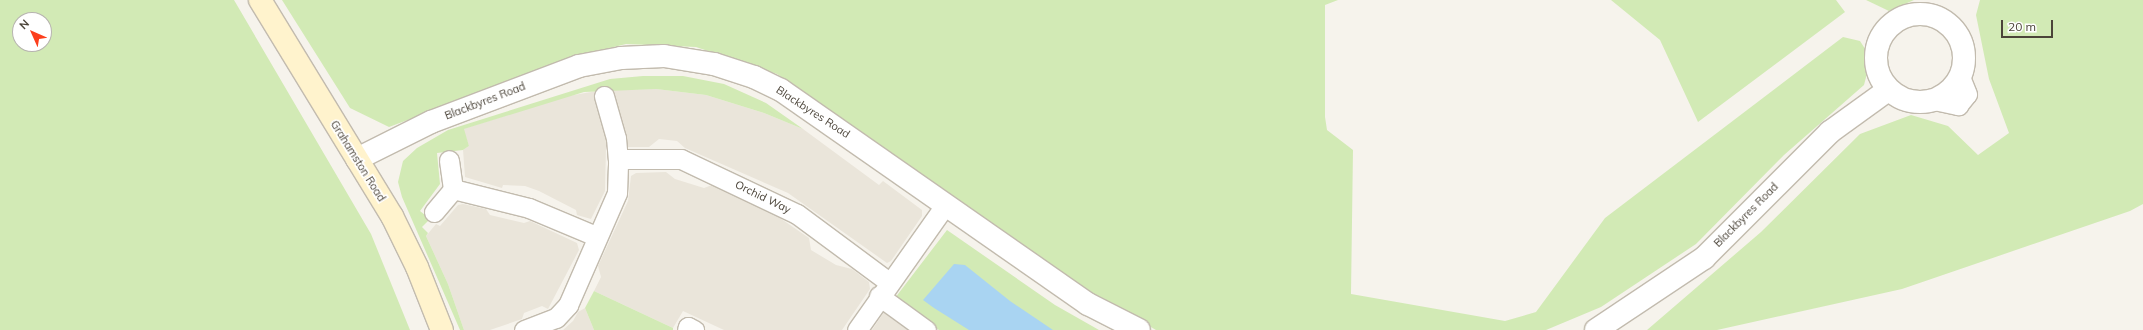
<!DOCTYPE html>
<html>
<head>
<meta charset="utf-8">
<style>
	body { margin:0 }
	#map { position:relative; width:2143px; height:330px; overflow:hidden; background:#f6f3ec; font-family:Mulish,sans-serif }
	div>[style] { position:absolute }
	[style*='--x'] { left:calc(var(--x)*1px); top:calc(var(--y)*1px); width:calc(var(--w)*1px); rotate:calc(var(--a)*1deg) }
	.residential>* { inset:0; background:#eae5da }
	.green>* { inset:0; background:#d2eab5 }
	.water>* { inset:0; background:#a9d4f2 }
	.roads { filter:drop-shadow(1px 0 #c2bbae) drop-shadow(-1px 0 #c2bbae) drop-shadow(0 1px #c2bbae) drop-shadow(0 -1px #c2bbae) }
	.minor>* { height:19px; margin:-9.5px; padding:0 9.5px; transform-origin:9.5px; border-radius:9.5px; background:#fff }
	.tertiary>* { height:22px; margin:-11px; padding:0 11px; transform-origin:11px; border-radius:11px; background:#fff }
	.tertiary>.ring { margin:-11px; padding:0; box-sizing:content-box; background:none; border:22px solid #fff; border-radius:50% }
	.secondary>* { height:22px; margin:-11px; padding:0 11px; transform-origin:11px; border-radius:11px; background:#fff3cd }
	span { translate:-50% -50%; white-space:nowrap; text-align:center; line-height:1.15; -webkit-text-stroke:3.5px #fff; paint-order:stroke }
	.street-label { font-size:11px; color:#4b4439 }
	.north { position:absolute; left:12px; top:12px; width:40px; height:40px; box-sizing:border-box; background:#fff; border:1px solid #b7b4b0; border-radius:50%; rotate:315deg; font-size:11px; font-weight:700; line-height:16px; text-align:center; color:#4b4439 }
	.north::after { content:''; display:block; margin:auto; width:14px; height:18px; background:#fc3f1d; clip-path:polygon(50% 0,100% 100%,50% 72%,0 100%) }
	.scale { position:absolute; left:2001px; top:20px; width:52px; height:18px; box-sizing:border-box; border:2px solid #4b4439; border-top:0; padding-left:5px; font-size:12px; line-height:14px; white-space:nowrap; color:#4b4439; -webkit-text-stroke:3px #fff; paint-order:stroke }
</style>
</head>
<body>
<div id="map">
	<div class="residential">
		<i style="clip-path:polygon(656px 89px,706px 95px,764px 113px,803px 129px,879px 185px,883px 181px,922px 210px,922px 216px,891px 261px,887px 263px,788px 193px,685px 148px,677px 141px,659px 139px,649px 147px,625px 147px,610px 90px)"></i>
		<i style="clip-path:polygon(597px 91px,610px 147px,606px 147px,605px 191px,591px 219px,577px 215px,576px 210px,539px 191px,525px 186px,503px 185px,502px 188px,465px 177px,463px 150px,469px 146px,463px 129px,568px 96px)"></i>
		<i style="clip-path:polygon(666px 172px,675px 179px,704px 188px,712px 185px,774px 214px,809px 238px,811px 250px,836px 265px,852px 269px,869px 282px,870px 289px,842px 330px,724px 330px,683px 311px,673px 328px,594px 291px,601px 277px,598px 266px,628px 201px,631px 176px,636px 173px)"></i>
		<i style="clip-path:polygon(463px 204px,486px 209px,490px 215px,524px 223px,530px 221px,577px 243px,579px 250px,548px 309px,542px 306px,524px 313px,522px 319px,490px 330px,464px 330px,448px 284px,426px 236px,436px 224px,440px 226px,458px 205px)"></i>
		<i style="clip-path:polygon(585px 308px,594px 330px,563px 330px,573px 321px,578px 312px)"></i>
		<i style="clip-path:polygon(886px 309px,914px 330px,872px 330px)"></i>
	</div>
	<div class="green">
		<i style="clip-path:polygon(evenodd,0 0,234px 0,371px 234px,410px 330px,0 330px,0 0,20px 20px,44px 20px,44px 44px,20px 44px,20px 20px)"></i>
		<i style="clip-path:polygon(282px 0,1338px 0,1325px 5px,1325px 117px,1327px 130px,1353px 150px,1351px 294px,1505px 321px,1536px 312px,1605px 218px,1843px 37px,1860px 41px,1871px 58px,1864px 85px,1784px 155px,1696px 244px,1601px 307px,1546px 330px,1156px 330px,1053px 270px,777px 74px,696px 47px,626px 44px,582px 55px,389px 127px,350px 108px)"></i>
		<i style="clip-path:polygon(1611px 0,1836px 0,1845px 12px,1698px 122px,1660px 40px)"></i>
		<i style="clip-path:polygon(1866px 0,1914px 0,1889px 11px)"></i>
		<i style="clip-path:polygon(1980px 0,2143px 0,2143px 204px,2130px 211px,1902px 289px,1717px 330px,1647px 330px,1761px 232px,1860px 134px,1911px 115px,1948px 126px,1978px 155px,2009px 133px,1989px 79px,1976px 15px)"></i>
		<i style="clip-path:polygon(643px 76px,683px 76px,724px 84px,766px 103px,803px 129px,764px 113px,706px 95px,656px 89px,584px 92px,464px 129px,469px 146px,463px 150px,437px 153px,440px 184px,420px 211px,430px 219px,422px 227px,428px 233px,426px 236px,448px 284px,464px 330px,460px 330px,402px 197px,398px 182px,403px 161px,417px 148px,448px 130px,610px 79px)"></i>
		<i style="clip-path:polygon(947px 230px,1055px 305px,1099px 330px,939px 330px,895px 298px)"></i>
		<i style="clip-path:polygon(594px 291px,673px 328px,673px 330px,594px 330px,585px 308px)"></i>
	</div>
	<div class="water">
		<i style="clip-path:polygon(954px 264px,965px 265px,1010px 301px,1053px 330px,969px 330px,934px 308px,923px 300px)"></i>
	</div>
	<div class="roads">
		<div class="minor">
			<i style="--x:604;--y:96;--w:44;--a:74.1"></i>
			<i style="--x:616;--y:138;--w:21;--a:85"></i>
			<i style="--x:1934;--y:100;--w:25;--a:12"></i>
			<i style="--x:1958;--y:105;--w:14;--a:-51"></i>
			<i style="--x:1967;--y:94;--w:18;--a:-112"></i>
			<i style="--x:453;--y:189;--w:78;--a:14"></i>
			<i style="--x:529;--y:208;--w:73;--a:22.7"></i>
			<i style="--x:434;--y:212;--w:30;--a:-50"></i>
			<i style="--x:453;--y:189;--w:29;--a:-98"></i>
			<i style="--x:879;--y:296;--w:58;--a:35.9"></i>
			<i style="--x:524;--y:330;--w:34;--a:-21"></i>
			<i style="--x:556;--y:318;--w:18;--a:-47"></i>
			<i style="--x:568;--y:305;--w:122;--a:-66.4"></i>
			<i style="--x:617;--y:193;--w:34;--a:-88"></i>
			<i style="--x:618;--y:159;--w:63;--a:0"></i>
			<i style="--x:681;--y:159;--w:128;--a:25.4"></i>
			<i style="--x:797;--y:214;--w:114;--a:36.5"></i>
			<i style="--x:687;--y:330;--w:3;--a:-72"></i>
			<i style="--x:688;--y:327;--w:7;--a:27"></i>
			<i style="--x:857;--y:330;--w:154;--a:-54.8"></i>
		</div>
		<div class="tertiary">
			<i class="ring" style="left:1876px;top:14px;width:66px;height:66px"></i>
			<i style="--x:357;--y:159;--w:83;--a:-26.6"></i>
			<i style="--x:431;--y:122;--w:158;--a:-20.7"></i>
			<i style="--x:579;--y:66;--w:43;--a:-10.8"></i>
			<i style="--x:621;--y:58;--w:43;--a:-2.7"></i>
			<i style="--x:664;--y:56;--w:51;--a:9.1"></i>
			<i style="--x:714;--y:64;--w:42;--a:18"></i>
			<i style="--x:754;--y:77;--w:30;--a:26"></i>
			<i style="--x:781;--y:90;--w:374;--a:34.9"></i>
			<i style="--x:1088;--y:304;--w:57;--a:27"></i>
			<i style="--x:1596;--y:330;--w:130;--a:-33.7"></i>
			<i style="--x:1704;--y:258;--w:178;--a:-45"></i>
			<i style="--x:1830;--y:132;--w:72;--a:-35.9"></i>
		</div>
		<div class="secondary">
			<i style="--x:260;--y:0;--w:253;--a:58.6"></i>
			<i style="--x:392;--y:216;--w:57;--a:63.9"></i>
			<i style="--x:417;--y:267;--w:68;--a:68.4"></i>
		</div>
	</div>
	<div class="street-label">
		<span style="left:485px;top:101px;rotate:-21deg">Blackbyres Road</span>
		<span style="left:813px;top:112px;rotate:33deg">Blackbyres Road</span>
		<span style="left:358px;top:161px;rotate:58deg">Grahamston Road</span>
		<span style="left:763px;top:197px;rotate:26deg">Orchid Way</span>
		<span style="left:1746px;top:215px;rotate:-45deg">Blackbyres Road</span>
	</div>
	<div class="north">N</div>
	<div class="scale">20 m</div>
</div>
</body>
</html>
